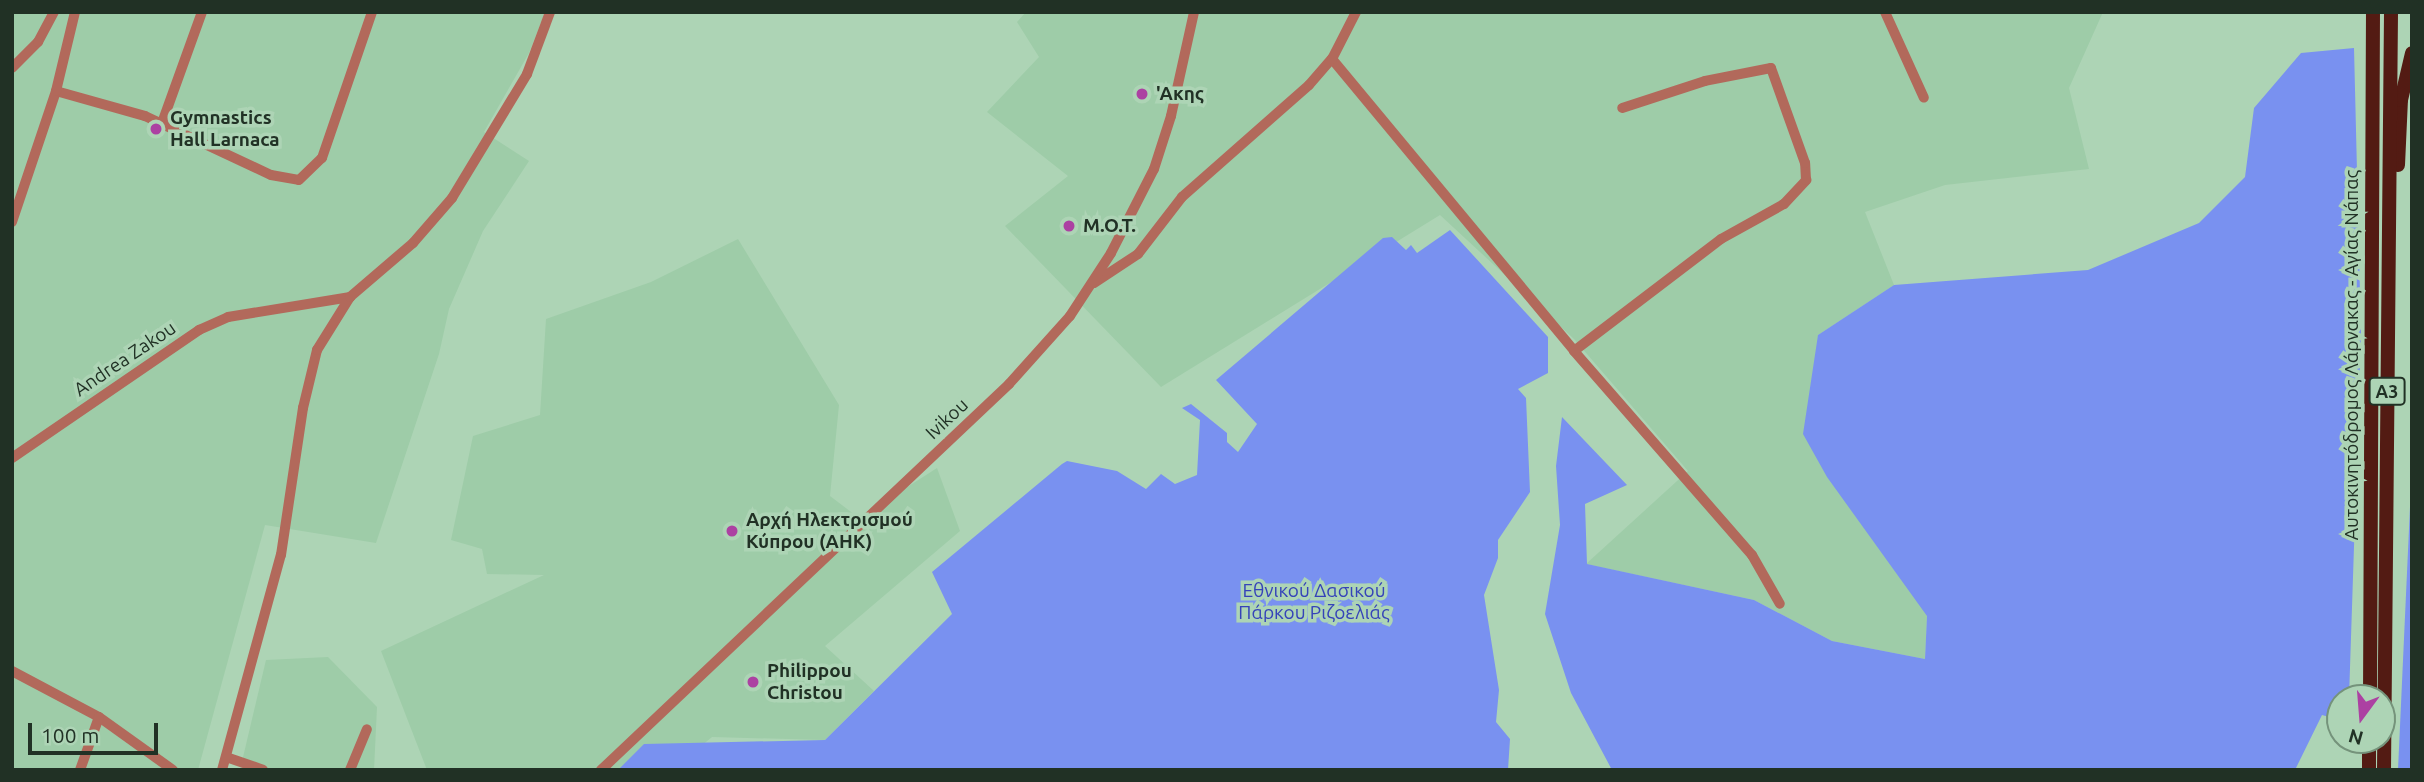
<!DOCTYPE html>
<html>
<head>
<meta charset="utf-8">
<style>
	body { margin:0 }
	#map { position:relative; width:2424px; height:782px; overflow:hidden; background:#add4b5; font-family:Ubuntu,sans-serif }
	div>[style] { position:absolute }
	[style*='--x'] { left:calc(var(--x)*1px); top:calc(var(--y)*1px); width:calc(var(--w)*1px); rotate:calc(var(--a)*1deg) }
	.built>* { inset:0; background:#9ecca8 }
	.green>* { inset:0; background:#7991f0 }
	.minor>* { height:10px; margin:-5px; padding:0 5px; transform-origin:5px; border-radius:5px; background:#b2695b }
	.highway>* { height:14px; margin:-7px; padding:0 7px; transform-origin:7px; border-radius:7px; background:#531b13 }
	.dots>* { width:19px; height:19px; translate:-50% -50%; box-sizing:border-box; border:4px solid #add4b5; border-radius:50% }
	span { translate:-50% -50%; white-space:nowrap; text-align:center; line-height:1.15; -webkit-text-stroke:7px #add4b5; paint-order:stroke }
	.shield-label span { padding:2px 5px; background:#add4b5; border:2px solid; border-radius:5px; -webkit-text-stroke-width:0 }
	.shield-label { font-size:18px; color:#213125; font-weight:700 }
	.poi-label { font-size:19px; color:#213125; font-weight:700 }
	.left { translate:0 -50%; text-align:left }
	.street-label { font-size:19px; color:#213125 }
	.park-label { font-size:19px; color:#3543b9 }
	.frame { position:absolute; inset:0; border:14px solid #213125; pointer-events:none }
	.north { position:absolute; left:2326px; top:684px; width:70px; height:70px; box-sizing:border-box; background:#add4b5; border:2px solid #75937b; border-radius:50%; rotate:196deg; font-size:19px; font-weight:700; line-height:28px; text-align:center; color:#213125 }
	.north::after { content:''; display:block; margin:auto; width:24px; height:32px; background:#ac41a2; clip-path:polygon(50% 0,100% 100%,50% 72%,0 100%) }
	.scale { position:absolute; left:28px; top:723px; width:130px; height:32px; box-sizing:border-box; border:4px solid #213125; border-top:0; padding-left:9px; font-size:21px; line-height:24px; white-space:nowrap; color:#213125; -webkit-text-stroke:5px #add4b5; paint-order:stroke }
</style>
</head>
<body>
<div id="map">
	<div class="built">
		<i style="clip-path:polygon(12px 12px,545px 12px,529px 53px,484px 132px,529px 161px,483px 231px,449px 309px,439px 354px,376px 543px,265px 525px,198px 770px,12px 770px)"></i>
		<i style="clip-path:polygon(1026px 12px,2103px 12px,2069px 88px,2089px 169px,1945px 185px,1865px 212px,1894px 285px,1818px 335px,1927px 616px,1925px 659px,1832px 641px,1754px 600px,1586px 564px,1688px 471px,1574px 339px,1440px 215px,1161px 387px,1005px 226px,1068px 176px,987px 112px,1039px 57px,1017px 22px)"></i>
		<i style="clip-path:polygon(738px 239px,839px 405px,830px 496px,859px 518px,937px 468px,960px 531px,825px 646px,874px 691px,825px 740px,712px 737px,672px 770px,427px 770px,381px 651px,544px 575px,487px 574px,482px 549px,451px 540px,473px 436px,540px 415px,546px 319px,651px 282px)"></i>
		<i style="clip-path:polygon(328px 657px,377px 707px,374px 770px,240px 770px,266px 660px)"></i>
	</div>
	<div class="green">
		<i style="clip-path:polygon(2354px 48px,2361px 335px,2349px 698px,2340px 698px,2340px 720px,2322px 715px,2295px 770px,1612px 770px,1571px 693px,1545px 614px,1560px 525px,1556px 466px,1562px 417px,1627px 485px,1585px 504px,1587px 564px,1754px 600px,1832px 641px,1925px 659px,1927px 616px,1827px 477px,1803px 434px,1818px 335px,1894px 285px,2088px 270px,2199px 223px,2245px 177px,2254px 108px,2301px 53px)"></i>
		<i style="clip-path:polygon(1450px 230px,1548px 337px,1548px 373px,1518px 389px,1526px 398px,1530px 492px,1498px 540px,1498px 558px,1484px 595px,1499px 690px,1496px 722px,1510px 739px,1508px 770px,618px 770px,644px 744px,825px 740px,952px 614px,932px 572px,1062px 464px,1067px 461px,1117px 471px,1146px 489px,1161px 474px,1175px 484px,1197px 475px,1200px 420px,1182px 408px,1191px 404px,1227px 433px,1227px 442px,1238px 452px,1257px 424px,1216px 380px,1383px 238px,1392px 237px,1406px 250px,1411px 245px,1417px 253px)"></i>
		<i style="clip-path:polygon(2412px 463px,2412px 770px,2398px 770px)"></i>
	</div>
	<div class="minor">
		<i style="--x:1885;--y:12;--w:94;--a:65.6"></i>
		<i style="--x:1332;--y:59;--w:379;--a:50.3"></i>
		<i style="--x:1574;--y:351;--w:271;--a:48.9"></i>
		<i style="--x:1752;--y:555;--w:56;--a:60.3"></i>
		<i style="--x:12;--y:68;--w:37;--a:-45"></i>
		<i style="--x:38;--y:42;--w:34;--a:-62"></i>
		<i style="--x:56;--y:91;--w:92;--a:15.7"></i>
		<i style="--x:145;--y:116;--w:139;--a:25.1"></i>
		<i style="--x:271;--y:175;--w:28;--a:10"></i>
		<i style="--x:299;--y:180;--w:32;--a:-44"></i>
		<i style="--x:322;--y:158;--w:154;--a:-71.1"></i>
		<i style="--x:162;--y:123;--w:118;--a:-70.2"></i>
		<i style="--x:12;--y:222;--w:138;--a:-71.4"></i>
		<i style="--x:56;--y:91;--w:81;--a:-76.5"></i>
		<i style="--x:1094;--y:283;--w:53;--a:-33.4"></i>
		<i style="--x:1138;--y:254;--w:72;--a:-52.3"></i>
		<i style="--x:1182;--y:197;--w:169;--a:-41.4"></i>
		<i style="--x:1309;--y:85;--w:35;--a:-49"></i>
		<i style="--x:1332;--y:59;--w:53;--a:-62.9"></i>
		<i style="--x:1574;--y:351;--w:185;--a:-37.3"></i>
		<i style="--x:1721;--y:239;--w:72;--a:-29.1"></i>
		<i style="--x:1784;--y:204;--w:33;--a:-47"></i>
		<i style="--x:1806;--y:180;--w:17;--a:-93"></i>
		<i style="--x:1805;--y:163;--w:101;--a:-109.7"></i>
		<i style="--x:1771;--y:68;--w:67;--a:168.9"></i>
		<i style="--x:1705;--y:81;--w:87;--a:162"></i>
		<i style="--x:12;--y:458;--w:227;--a:-34.4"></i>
		<i style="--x:199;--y:330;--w:32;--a:-24"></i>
		<i style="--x:228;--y:317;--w:124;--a:-9.3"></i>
		<i style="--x:12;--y:671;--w:98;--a:27.9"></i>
		<i style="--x:99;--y:717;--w:91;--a:35.6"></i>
		<i style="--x:226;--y:757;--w:39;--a:19"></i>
		<i style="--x:80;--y:770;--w:56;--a:-70.3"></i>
		<i style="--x:222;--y:770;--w:223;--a:-74.7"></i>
		<i style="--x:281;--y:555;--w:149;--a:-81.5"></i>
		<i style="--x:303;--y:408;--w:60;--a:-76.4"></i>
		<i style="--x:317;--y:350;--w:62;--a:-58.1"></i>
		<i style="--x:350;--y:297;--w:83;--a:-40.6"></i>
		<i style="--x:413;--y:243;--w:60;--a:-49.1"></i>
		<i style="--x:452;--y:198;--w:145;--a:-58.8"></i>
		<i style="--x:527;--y:74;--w:66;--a:-69.6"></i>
		<i style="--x:350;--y:770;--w:44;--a:-67.5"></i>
		<i style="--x:601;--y:770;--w:562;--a:-43.41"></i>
		<i style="--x:1009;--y:384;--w:91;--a:-48.1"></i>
		<i style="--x:1070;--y:316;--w:75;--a:-56.9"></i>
		<i style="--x:1111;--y:253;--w:94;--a:-62.9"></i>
		<i style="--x:1154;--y:169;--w:56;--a:-72.2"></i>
		<i style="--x:1171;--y:116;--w:107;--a:-77.5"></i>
	</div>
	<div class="highway">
		<i style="--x:2398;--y:165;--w:65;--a:-87.4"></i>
		<i style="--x:2401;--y:100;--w:48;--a:-76.8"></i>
		<i style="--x:2370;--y:698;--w:686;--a:-89.75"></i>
		<i style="--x:2369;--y:770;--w:30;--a:-90"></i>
		<i style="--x:2384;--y:770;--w:758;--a:-89.47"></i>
	</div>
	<div class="dots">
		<i style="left:1142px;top:94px;background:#ac41a2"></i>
		<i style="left:156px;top:129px;background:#ac41a2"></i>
		<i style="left:1069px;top:226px;background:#ac41a2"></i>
		<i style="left:732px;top:531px;background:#ac41a2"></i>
		<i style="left:753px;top:682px;background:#ac41a2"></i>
	</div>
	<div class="shield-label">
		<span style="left:2387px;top:391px">A3</span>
	</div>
	<div class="poi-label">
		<span class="left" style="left:1156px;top:94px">'Ακης</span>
		<span class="left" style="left:170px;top:129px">Gymnastics<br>Hall Larnaca</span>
		<span class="left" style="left:1083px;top:226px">M.O.T.</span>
		<span class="left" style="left:746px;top:531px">Αρχή Ηλεκτρισμού<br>Κύπρου (ΑΗΚ)</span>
		<span class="left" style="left:767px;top:682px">Philippou<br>Christou</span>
	</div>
	<div class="street-label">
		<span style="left:2352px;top:355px;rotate:-90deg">Αυτοκινητόδρομος Λάρνακας - Αγίας Νάπας</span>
		<span style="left:125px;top:359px;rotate:-34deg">Andrea Zakou</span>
		<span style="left:947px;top:419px;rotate:-43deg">Ivikou</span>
	</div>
	<div class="park-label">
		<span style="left:1314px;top:602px">Εθνικού Δασικού<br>Πάρκου Ριζοελιάς</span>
	</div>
	<div class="frame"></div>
	<div class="north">N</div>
	<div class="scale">100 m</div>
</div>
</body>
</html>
